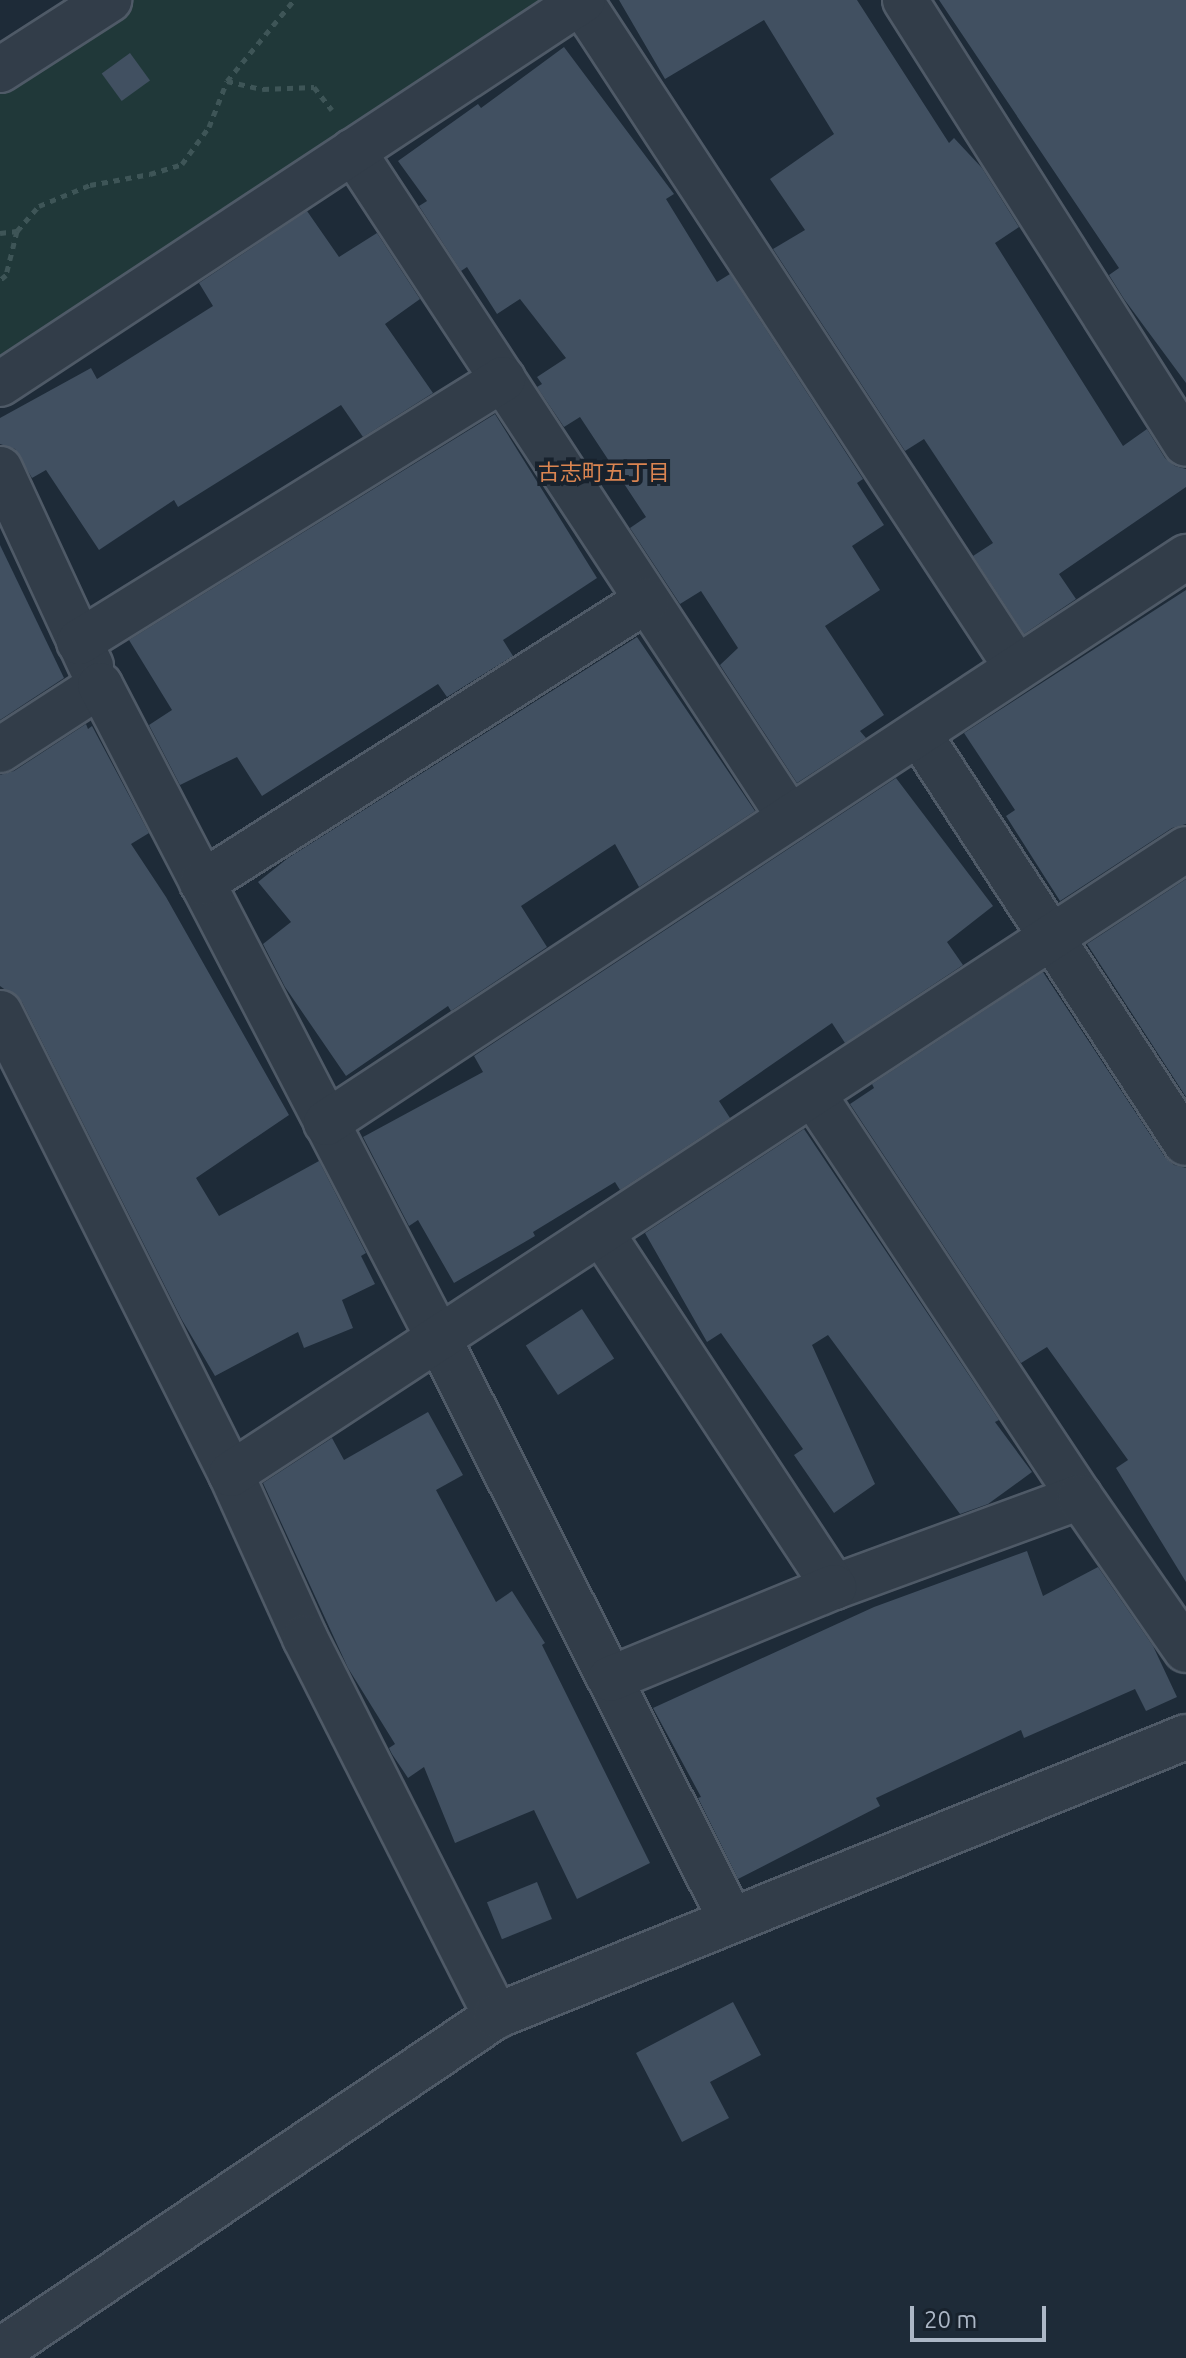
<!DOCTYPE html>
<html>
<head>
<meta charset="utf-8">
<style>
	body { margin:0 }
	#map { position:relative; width:1186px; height:2358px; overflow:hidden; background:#1e2b38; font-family:Ubuntu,"Noto Sans JP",sans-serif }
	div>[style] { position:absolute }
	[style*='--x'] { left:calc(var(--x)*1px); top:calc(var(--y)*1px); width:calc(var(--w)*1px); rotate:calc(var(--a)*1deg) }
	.green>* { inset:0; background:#203839 }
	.building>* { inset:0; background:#415061; transform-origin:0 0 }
	.path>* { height:5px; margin-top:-2.5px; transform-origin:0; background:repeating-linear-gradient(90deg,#3e5557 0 6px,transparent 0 12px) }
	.roads { filter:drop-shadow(2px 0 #4f5a67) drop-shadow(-2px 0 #4f5a67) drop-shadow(0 2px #4f5a67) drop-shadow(0 -2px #4f5a67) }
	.minor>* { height:44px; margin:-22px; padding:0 22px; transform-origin:22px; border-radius:22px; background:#323d49 }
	span { translate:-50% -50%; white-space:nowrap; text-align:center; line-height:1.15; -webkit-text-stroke:8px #18222d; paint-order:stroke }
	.neighbourhood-label { font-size:22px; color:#db8551 }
	.scale { position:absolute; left:910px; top:2306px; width:136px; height:36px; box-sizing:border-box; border:4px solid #acb7c6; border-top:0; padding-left:10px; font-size:24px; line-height:28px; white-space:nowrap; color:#acb7c6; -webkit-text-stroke:6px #18222d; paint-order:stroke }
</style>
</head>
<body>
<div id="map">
	<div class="green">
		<i style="clip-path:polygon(75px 0,567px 0,0 360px,0 49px)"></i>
	</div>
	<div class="building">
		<i style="clip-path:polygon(619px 0,857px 0,949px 143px,954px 138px,982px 168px,1019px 227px,995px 243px,1123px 446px,1147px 429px,1165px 458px,1175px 466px,1186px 469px,1186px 487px,1059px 574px,1076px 599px,1024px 634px,973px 556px,993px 543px,924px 439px,905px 451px,773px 249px,805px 230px,770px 179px,834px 134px,764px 20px,665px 79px)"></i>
		<i style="clip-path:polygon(939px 0,1186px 0,1186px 383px,1124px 299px,1109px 275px,1119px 268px)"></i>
		<i style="clip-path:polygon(564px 47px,674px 194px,666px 199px,717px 282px,730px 274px,863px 479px,857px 483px,884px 525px,852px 546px,880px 590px,825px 626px,884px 715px,860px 731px,866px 738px,797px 783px,720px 665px,738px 648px,701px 591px,680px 604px,630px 528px,646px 517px,580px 417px,564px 427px,537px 387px,542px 384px,537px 377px,566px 358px,520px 299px,497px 314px,467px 267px,461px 271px,419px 206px,427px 201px,398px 161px,478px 104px,481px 108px)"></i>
		<i style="left:130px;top:53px;width:34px;height:35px;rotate:54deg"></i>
		<i style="clip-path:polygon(307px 211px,339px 257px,377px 233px,420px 299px,385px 324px,433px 393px,363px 437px,341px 405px,178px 507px,174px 500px,99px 550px,46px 470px,32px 478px,15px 449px,0 444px,0 418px,91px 368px,97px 379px,213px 306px,199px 283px)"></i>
		<i style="clip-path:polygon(495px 414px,597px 578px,503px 640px,513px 656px,447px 697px,438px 684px,262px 796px,237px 757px,180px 785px,149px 725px,172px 710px,129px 640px)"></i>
		<i style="clip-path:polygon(0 545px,64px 678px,0 720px)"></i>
		<i style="clip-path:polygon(1186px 590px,1186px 824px,1172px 828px,1060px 901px,1006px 816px,1015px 810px,964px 733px)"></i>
		<i style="clip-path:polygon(637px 637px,755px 811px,639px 887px,615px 844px,521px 906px,547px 947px,451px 1011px,448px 1006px,346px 1076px,285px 987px,263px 944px,291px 922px,258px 882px,288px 858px)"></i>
		<i style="clip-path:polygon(86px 724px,88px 729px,92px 726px,149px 833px,131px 844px,166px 897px,289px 1115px,196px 1178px,219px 1216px,319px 1161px,366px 1253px,361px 1256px,375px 1284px,342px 1300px,353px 1328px,304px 1348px,298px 1332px,215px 1376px,182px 1320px,22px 1002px,0 986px,0 775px,14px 771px)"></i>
		<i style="clip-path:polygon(896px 778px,993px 906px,947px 942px,963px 965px,845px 1043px,832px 1023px,719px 1101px,730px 1118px,620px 1190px,615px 1182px,533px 1232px,535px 1236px,454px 1283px,418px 1220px,409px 1226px,363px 1137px,483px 1072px,474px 1056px)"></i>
		<i style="clip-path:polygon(1186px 879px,1186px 1097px,1087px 944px)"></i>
		<i style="clip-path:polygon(1043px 972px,1165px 1157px,1174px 1165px,1186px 1168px,1186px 1582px,1116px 1468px,1128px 1460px,1047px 1347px,1021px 1363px,850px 1104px,874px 1088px,872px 1084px)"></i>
		<i style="clip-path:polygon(804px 1129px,999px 1420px,995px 1422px,1032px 1472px,988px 1504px,960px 1514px,828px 1335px,812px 1345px,875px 1484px,834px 1513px,794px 1455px,803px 1449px,721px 1333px,707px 1342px,645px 1233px)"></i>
		<i style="left:582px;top:1309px;width:59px;height:67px;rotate:57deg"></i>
		<i style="clip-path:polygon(428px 1412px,463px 1475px,436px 1490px,496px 1602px,512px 1591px,545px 1643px,542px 1645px,650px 1863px,577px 1899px,534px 1810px,455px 1843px,424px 1767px,408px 1778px,392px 1754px,389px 1748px,395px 1744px,348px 1668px,263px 1483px,332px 1438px,344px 1460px)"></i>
		<i style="clip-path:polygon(1027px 1551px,1043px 1596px,1098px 1567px,1153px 1646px,1177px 1697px,1146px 1711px,1135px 1689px,1024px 1738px,1021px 1730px,876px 1798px,880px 1806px,738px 1879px,698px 1798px,701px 1797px,653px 1708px,874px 1607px)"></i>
		<i style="left:537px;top:1882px;width:40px;height:54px;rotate:68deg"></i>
		<i style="clip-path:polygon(733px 2002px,761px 2055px,710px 2082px,729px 2118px,682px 2142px,636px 2053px)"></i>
	</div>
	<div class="path">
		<i style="--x:227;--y:81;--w:105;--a:-50.4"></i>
		<i style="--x:17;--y:231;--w:33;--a:-49"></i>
		<i style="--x:39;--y:206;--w:55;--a:-22.4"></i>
		<i style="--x:90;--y:185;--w:61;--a:-10.4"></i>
		<i style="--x:150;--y:174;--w:34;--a:-17"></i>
		<i style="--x:182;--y:164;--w:46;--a:-53.9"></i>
		<i style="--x:209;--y:127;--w:49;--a:-68.6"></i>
		<i style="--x:227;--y:81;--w:37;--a:13"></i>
		<i style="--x:263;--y:89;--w:51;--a:-2.2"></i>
		<i style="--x:314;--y:87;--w:29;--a:52"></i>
		<i style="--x:0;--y:233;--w:17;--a:-7"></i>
		<i style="--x:17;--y:231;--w:45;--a:104"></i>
		<i style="--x:6;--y:275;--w:8;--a:140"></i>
	</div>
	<div class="roads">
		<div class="minor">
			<i style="--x:580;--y:0;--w:798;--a:56.81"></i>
			<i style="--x:905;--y:0;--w:525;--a:57.67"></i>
			<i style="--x:0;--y:70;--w:130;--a:-32.7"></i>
			<i style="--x:353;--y:151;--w:797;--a:56.77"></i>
			<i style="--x:0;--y:384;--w:698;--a:-33.37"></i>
			<i style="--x:0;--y:469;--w:217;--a:65.2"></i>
			<i style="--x:79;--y:642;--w:499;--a:-31.8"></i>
			<i style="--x:919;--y:734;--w:488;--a:56.9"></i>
			<i style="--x:0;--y:750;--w:119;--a:-33"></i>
			<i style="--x:100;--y:685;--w:737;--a:62.6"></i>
			<i style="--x:439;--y:1339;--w:650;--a:63.32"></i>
			<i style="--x:202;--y:883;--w:527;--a:-32.45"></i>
			<i style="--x:0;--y:1013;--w:516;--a:63.39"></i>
			<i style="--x:231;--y:1474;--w:180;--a:65.7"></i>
			<i style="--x:305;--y:1638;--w:424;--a:63.2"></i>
			<i style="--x:813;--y:1094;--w:483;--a:56.5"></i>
			<i style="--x:1080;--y:1497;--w:262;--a:159.9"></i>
			<i style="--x:326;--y:1123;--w:1030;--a:-33.35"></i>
			<i style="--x:601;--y:1232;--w:425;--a:56.7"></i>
			<i style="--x:834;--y:1587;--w:242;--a:157.7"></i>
			<i style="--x:231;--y:1474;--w:1141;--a:-33.2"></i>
			<i style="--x:1080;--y:1497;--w:186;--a:55.3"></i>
			<i style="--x:0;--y:2351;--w:599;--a:-34.04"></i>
			<i style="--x:496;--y:2016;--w:744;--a:-22.02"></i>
		</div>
	</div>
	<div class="neighbourhood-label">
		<span style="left:604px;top:472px">古志町五丁目</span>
	</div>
	<div class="scale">20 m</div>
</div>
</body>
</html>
